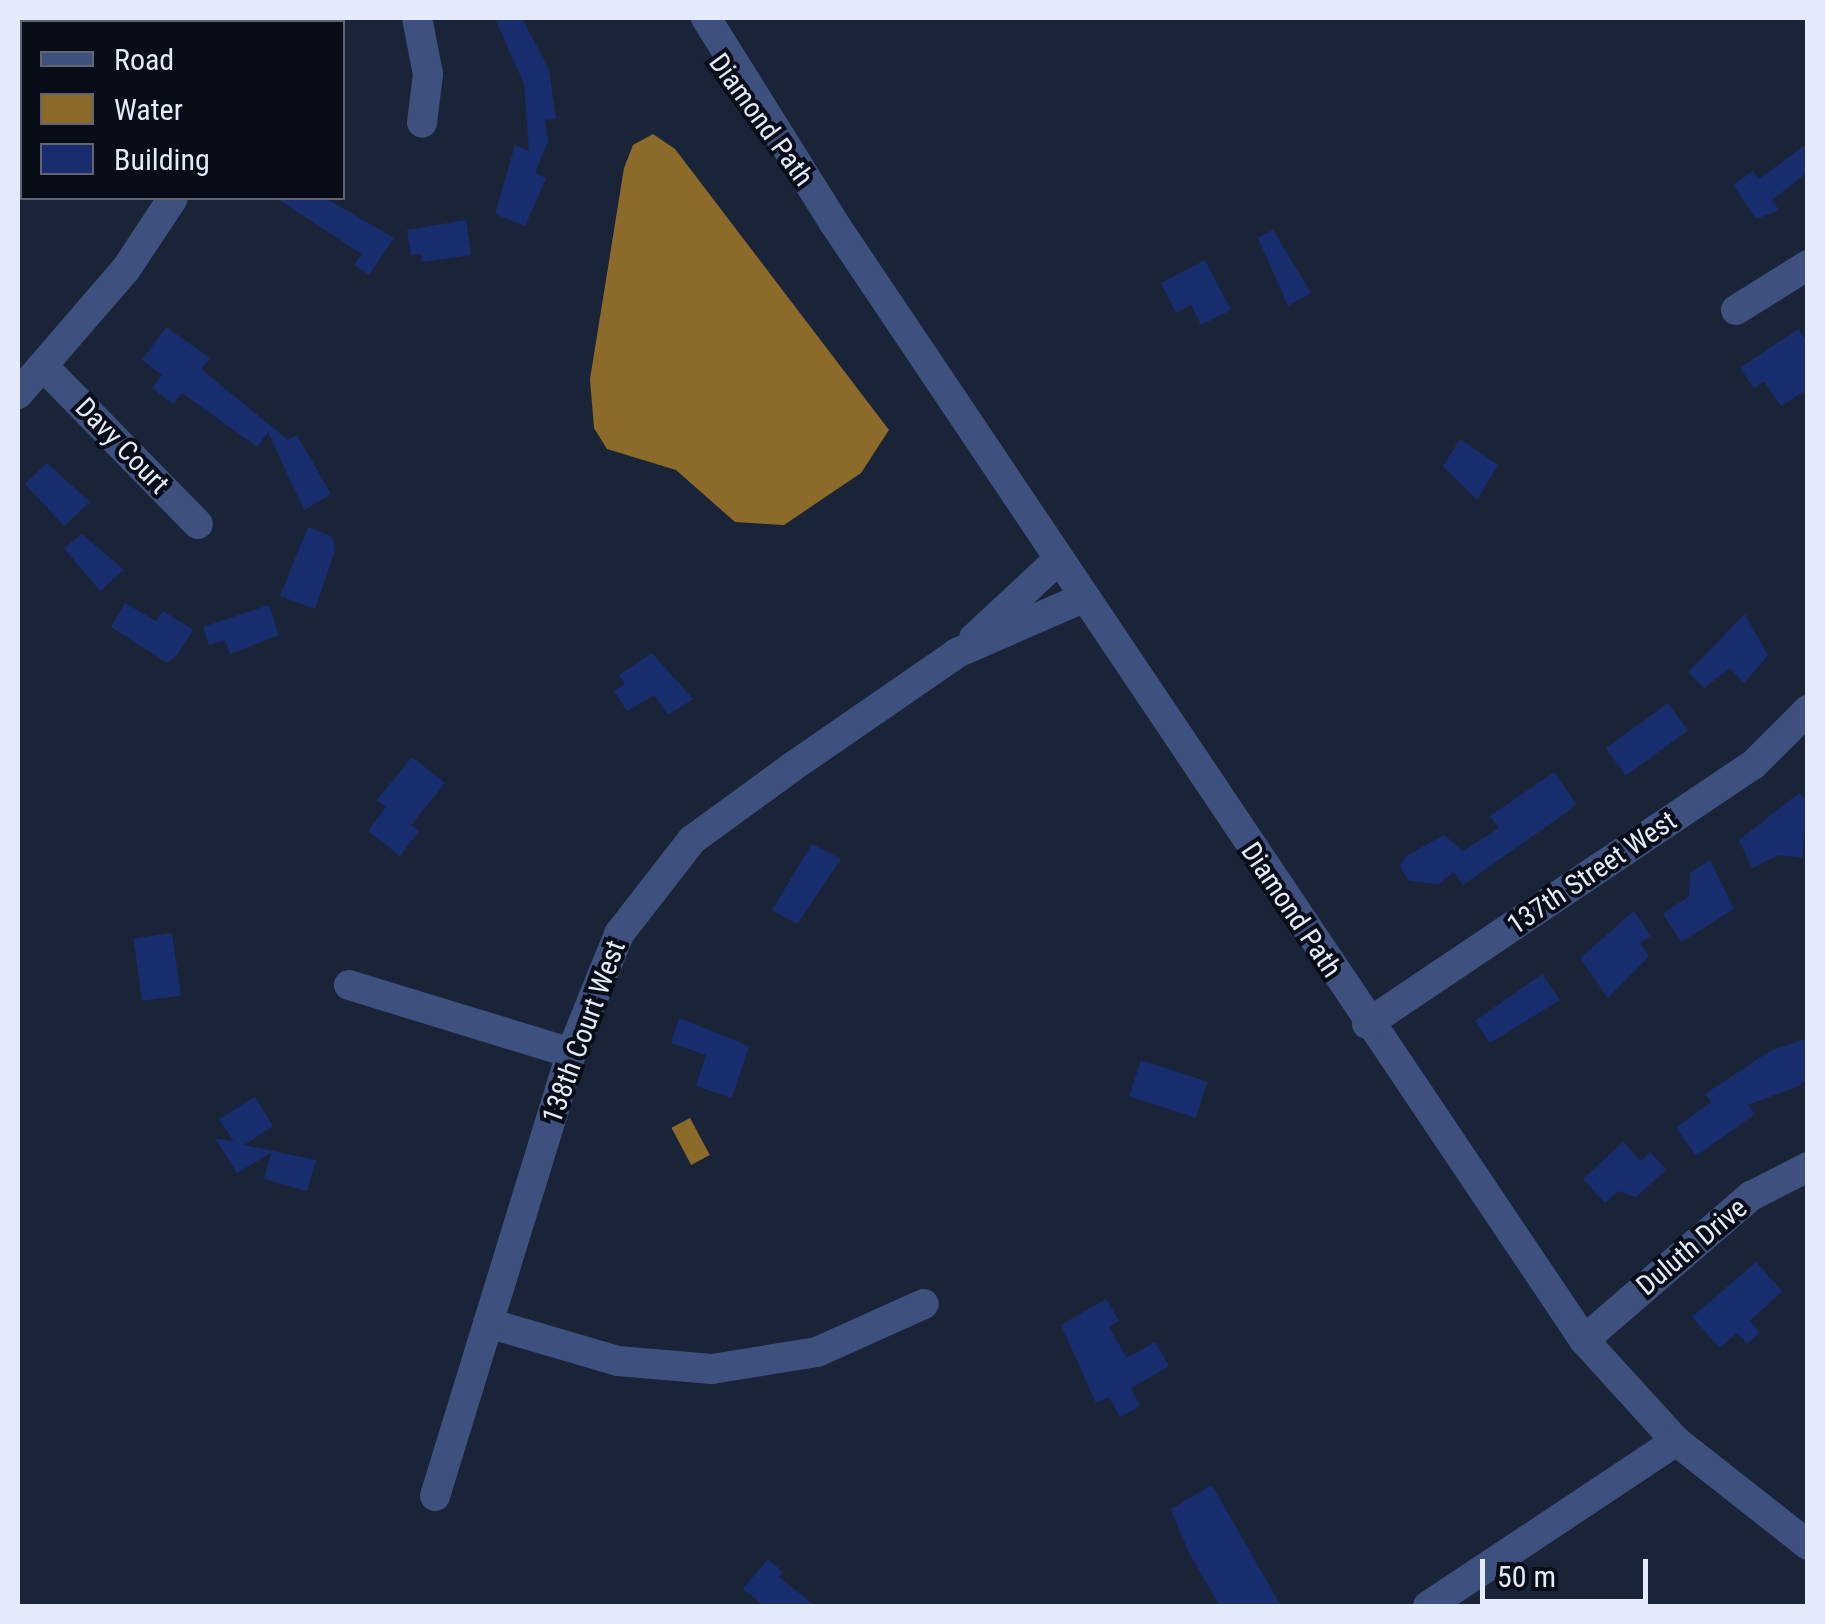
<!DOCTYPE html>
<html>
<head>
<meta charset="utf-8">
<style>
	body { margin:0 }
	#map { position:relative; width:1825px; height:1624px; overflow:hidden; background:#1a2439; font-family:"Roboto Condensed",sans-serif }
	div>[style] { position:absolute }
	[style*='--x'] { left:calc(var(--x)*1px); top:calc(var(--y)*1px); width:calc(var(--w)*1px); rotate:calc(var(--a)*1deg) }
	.water>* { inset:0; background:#8c6a2a; transform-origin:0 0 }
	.building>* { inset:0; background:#172d6d; transform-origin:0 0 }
	.minor>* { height:30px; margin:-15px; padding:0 15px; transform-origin:15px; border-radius:15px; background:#3e517e }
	span { translate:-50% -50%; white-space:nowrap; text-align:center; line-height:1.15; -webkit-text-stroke:8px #090d17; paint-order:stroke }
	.street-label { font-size:28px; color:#e3eaf9 }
	.frame { position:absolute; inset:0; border:20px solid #e3eaf9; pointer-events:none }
	.legend { position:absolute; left:20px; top:20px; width:325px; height:180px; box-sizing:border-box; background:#090d17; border:2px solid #606571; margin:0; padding:12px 18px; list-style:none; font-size:30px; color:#e3eaf9 }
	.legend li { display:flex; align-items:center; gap:20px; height:50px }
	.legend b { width:50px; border:2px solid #606571 }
	.scale { position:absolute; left:1480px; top:1559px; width:168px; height:45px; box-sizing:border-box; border:5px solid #e3eaf9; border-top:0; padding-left:12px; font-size:30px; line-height:35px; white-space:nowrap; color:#e3eaf9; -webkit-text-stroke:8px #090d17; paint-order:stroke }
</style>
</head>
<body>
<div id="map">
	<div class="water">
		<i style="clip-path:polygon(18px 18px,132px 22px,22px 22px,21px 144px)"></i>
		<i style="clip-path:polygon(653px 134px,675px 149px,889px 430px,861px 473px,784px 525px,735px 522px,676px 470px,607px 449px,594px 428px,590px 379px,624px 168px,633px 145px)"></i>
		<i style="left:690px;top:1118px;width:42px;height:21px;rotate:62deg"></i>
	</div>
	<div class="building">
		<i style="clip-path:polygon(495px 18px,522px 18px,549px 70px,556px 119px,545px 120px,548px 142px,535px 173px,546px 178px,525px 226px,495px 214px,515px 145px,529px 151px,524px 84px)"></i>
		<i style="clip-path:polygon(1808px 143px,1808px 172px,1772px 200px,1779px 210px,1756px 219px,1733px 185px,1753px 171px,1759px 179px)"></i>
		<i style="clip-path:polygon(276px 198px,325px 198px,394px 238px,369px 275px,354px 265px,362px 254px)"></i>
		<i style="clip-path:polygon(466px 220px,471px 255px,422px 262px,421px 254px,411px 255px,407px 230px)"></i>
		<i style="clip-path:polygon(1273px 230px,1311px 293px,1288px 306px,1258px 238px)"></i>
		<i style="clip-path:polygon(1205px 260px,1231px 310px,1201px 325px,1191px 305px,1176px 313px,1161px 283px)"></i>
		<i style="clip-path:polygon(166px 327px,210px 358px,201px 369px,288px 440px,297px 435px,331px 494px,304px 510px,268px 432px,257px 447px,182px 393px,173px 404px,152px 388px,162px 375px,142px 360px)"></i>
		<i style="clip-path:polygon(1798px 329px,1808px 344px,1808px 389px,1781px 406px,1764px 381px,1754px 388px,1740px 368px)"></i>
		<i style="clip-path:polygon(1460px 439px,1498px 465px,1477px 500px,1443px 466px)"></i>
		<i style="clip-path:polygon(47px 463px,90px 502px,64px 526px,25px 484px)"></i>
		<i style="clip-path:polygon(308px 527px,333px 537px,335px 550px,315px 609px,280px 596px)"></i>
		<i style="clip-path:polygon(82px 534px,124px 570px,100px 591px,64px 548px)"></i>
		<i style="clip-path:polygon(125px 603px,156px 621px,163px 611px,193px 630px,177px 655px,167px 663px,111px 627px)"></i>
		<i style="clip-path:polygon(269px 605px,279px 635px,230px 654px,225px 640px,209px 645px,203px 627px)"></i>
		<i style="clip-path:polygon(1745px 614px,1768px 655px,1744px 683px,1730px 668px,1704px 688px,1688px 672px)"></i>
		<i style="clip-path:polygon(652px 653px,693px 699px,668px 715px,654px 695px,627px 711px,614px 691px,625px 684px,619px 675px)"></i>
		<i style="left:1668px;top:703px;width:34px;height:77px;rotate:54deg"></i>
		<i style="clip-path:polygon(412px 757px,445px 783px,411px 825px,419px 831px,400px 856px,368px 831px,386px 807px,377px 800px)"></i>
		<i style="clip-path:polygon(1554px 772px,1576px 804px,1567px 812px,1463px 885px,1454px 872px,1438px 884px,1409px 881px,1400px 866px,1406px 856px,1444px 835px,1463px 851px,1499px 828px,1490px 816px)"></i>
		<i style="clip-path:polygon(1799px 793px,1808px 803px,1802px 858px,1779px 855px,1752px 868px,1739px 840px)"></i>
		<i style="clip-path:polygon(812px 844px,841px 859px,797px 924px,772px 910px)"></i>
		<i style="clip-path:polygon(1710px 860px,1734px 909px,1681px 942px,1663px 914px,1689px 896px,1690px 873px)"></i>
		<i style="clip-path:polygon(1634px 911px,1651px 936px,1640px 943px,1649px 956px,1608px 998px,1580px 958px)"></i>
		<i style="left:172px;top:933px;width:63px;height:39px;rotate:82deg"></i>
		<i style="clip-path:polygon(1542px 974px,1560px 1000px,1490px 1043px,1475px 1021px)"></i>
		<i style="clip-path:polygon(679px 1018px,749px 1046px,732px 1098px,696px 1086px,706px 1055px,671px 1043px)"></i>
		<i style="clip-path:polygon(1808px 1038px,1808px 1077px,1799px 1086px,1748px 1105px,1755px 1114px,1696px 1156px,1676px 1128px,1711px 1102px,1705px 1094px,1770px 1051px)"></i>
		<i style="left:1141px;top:1060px;width:70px;height:38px;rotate:18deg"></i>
		<i style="clip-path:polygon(255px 1097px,273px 1126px,244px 1145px,316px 1160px,307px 1191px,264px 1179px,271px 1153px,237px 1173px,215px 1138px,234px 1142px,219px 1119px)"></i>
		<i style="clip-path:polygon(1623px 1142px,1641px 1161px,1650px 1152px,1666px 1170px,1636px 1197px,1618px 1191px,1605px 1203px,1583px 1179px)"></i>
		<i style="clip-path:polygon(1756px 1262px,1782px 1291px,1750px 1321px,1760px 1332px,1747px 1344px,1737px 1333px,1720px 1348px,1692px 1317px)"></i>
		<i style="clip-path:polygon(1106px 1299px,1119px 1321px,1109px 1327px,1127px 1358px,1155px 1342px,1169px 1366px,1131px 1388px,1140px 1406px,1120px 1417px,1109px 1397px,1096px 1403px,1061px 1325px)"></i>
		<i style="clip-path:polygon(1212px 1485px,1281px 1606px,1220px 1606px,1189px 1553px,1171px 1509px)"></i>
		<i style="clip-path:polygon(768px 1559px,783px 1572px,779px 1577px,815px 1606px,764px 1606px,743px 1589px)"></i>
	</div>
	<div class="minor">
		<i style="--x:417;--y:18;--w:57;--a:78.9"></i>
		<i style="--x:428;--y:74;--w:49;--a:97"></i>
		<i style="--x:706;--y:18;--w:242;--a:58"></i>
		<i style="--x:834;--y:223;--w:1345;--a:56.12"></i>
		<i style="--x:1584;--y:1340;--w:137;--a:47.7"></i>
		<i style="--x:1676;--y:1441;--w:168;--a:38.2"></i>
		<i style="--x:275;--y:22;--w:5;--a:-53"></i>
		<i style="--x:302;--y:22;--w:5;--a:-53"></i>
		<i style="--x:1736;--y:310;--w:85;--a:-32"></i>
		<i style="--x:46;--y:369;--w:217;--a:45.6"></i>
		<i style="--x:18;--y:394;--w:165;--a:-49.2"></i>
		<i style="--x:126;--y:269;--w:85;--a:-56.5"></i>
		<i style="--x:974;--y:638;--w:115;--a:-42.9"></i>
		<i style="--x:349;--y:985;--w:232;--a:17"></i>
		<i style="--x:1367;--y:1024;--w:465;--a:-33.9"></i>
		<i style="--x:1753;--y:765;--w:78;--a:-45"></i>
		<i style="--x:488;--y:1323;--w:135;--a:16.3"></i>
		<i style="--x:618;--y:1361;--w:94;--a:4.9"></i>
		<i style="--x:712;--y:1369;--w:106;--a:-9.2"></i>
		<i style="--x:817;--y:1352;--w:117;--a:-24.2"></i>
		<i style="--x:1584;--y:1340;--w:221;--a:-40.8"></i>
		<i style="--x:1751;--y:1196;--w:64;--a:-27"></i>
		<i style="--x:435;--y:1496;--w:463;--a:-72.9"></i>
		<i style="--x:571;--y:1053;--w:128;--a:-68"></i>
		<i style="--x:619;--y:934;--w:119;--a:-52.2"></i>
		<i style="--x:692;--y:840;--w:124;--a:-36.1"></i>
		<i style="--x:792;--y:767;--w:201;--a:-34.6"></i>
		<i style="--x:957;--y:653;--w:137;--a:-23.6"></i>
		<i style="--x:1428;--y:1606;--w:298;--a:-33.6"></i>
	</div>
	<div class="street-label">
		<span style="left:761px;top:120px;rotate:54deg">Diamond Path</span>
		<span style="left:122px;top:446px;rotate:46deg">Davy Court</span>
		<span style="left:1592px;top:873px;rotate:-34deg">137th Street West</span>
		<span style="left:1291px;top:910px;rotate:56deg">Diamond Path</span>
		<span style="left:584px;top:1032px;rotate:-70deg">138th Court West</span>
		<span style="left:1692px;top:1247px;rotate:-40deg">Duluth Drive</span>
	</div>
	<div class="frame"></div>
	<ul class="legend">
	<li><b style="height:12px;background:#3e517e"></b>Road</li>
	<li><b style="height:28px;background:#8c6a2a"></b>Water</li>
	<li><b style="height:28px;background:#172d6d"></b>Building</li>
	</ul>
	<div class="scale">50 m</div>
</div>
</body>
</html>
